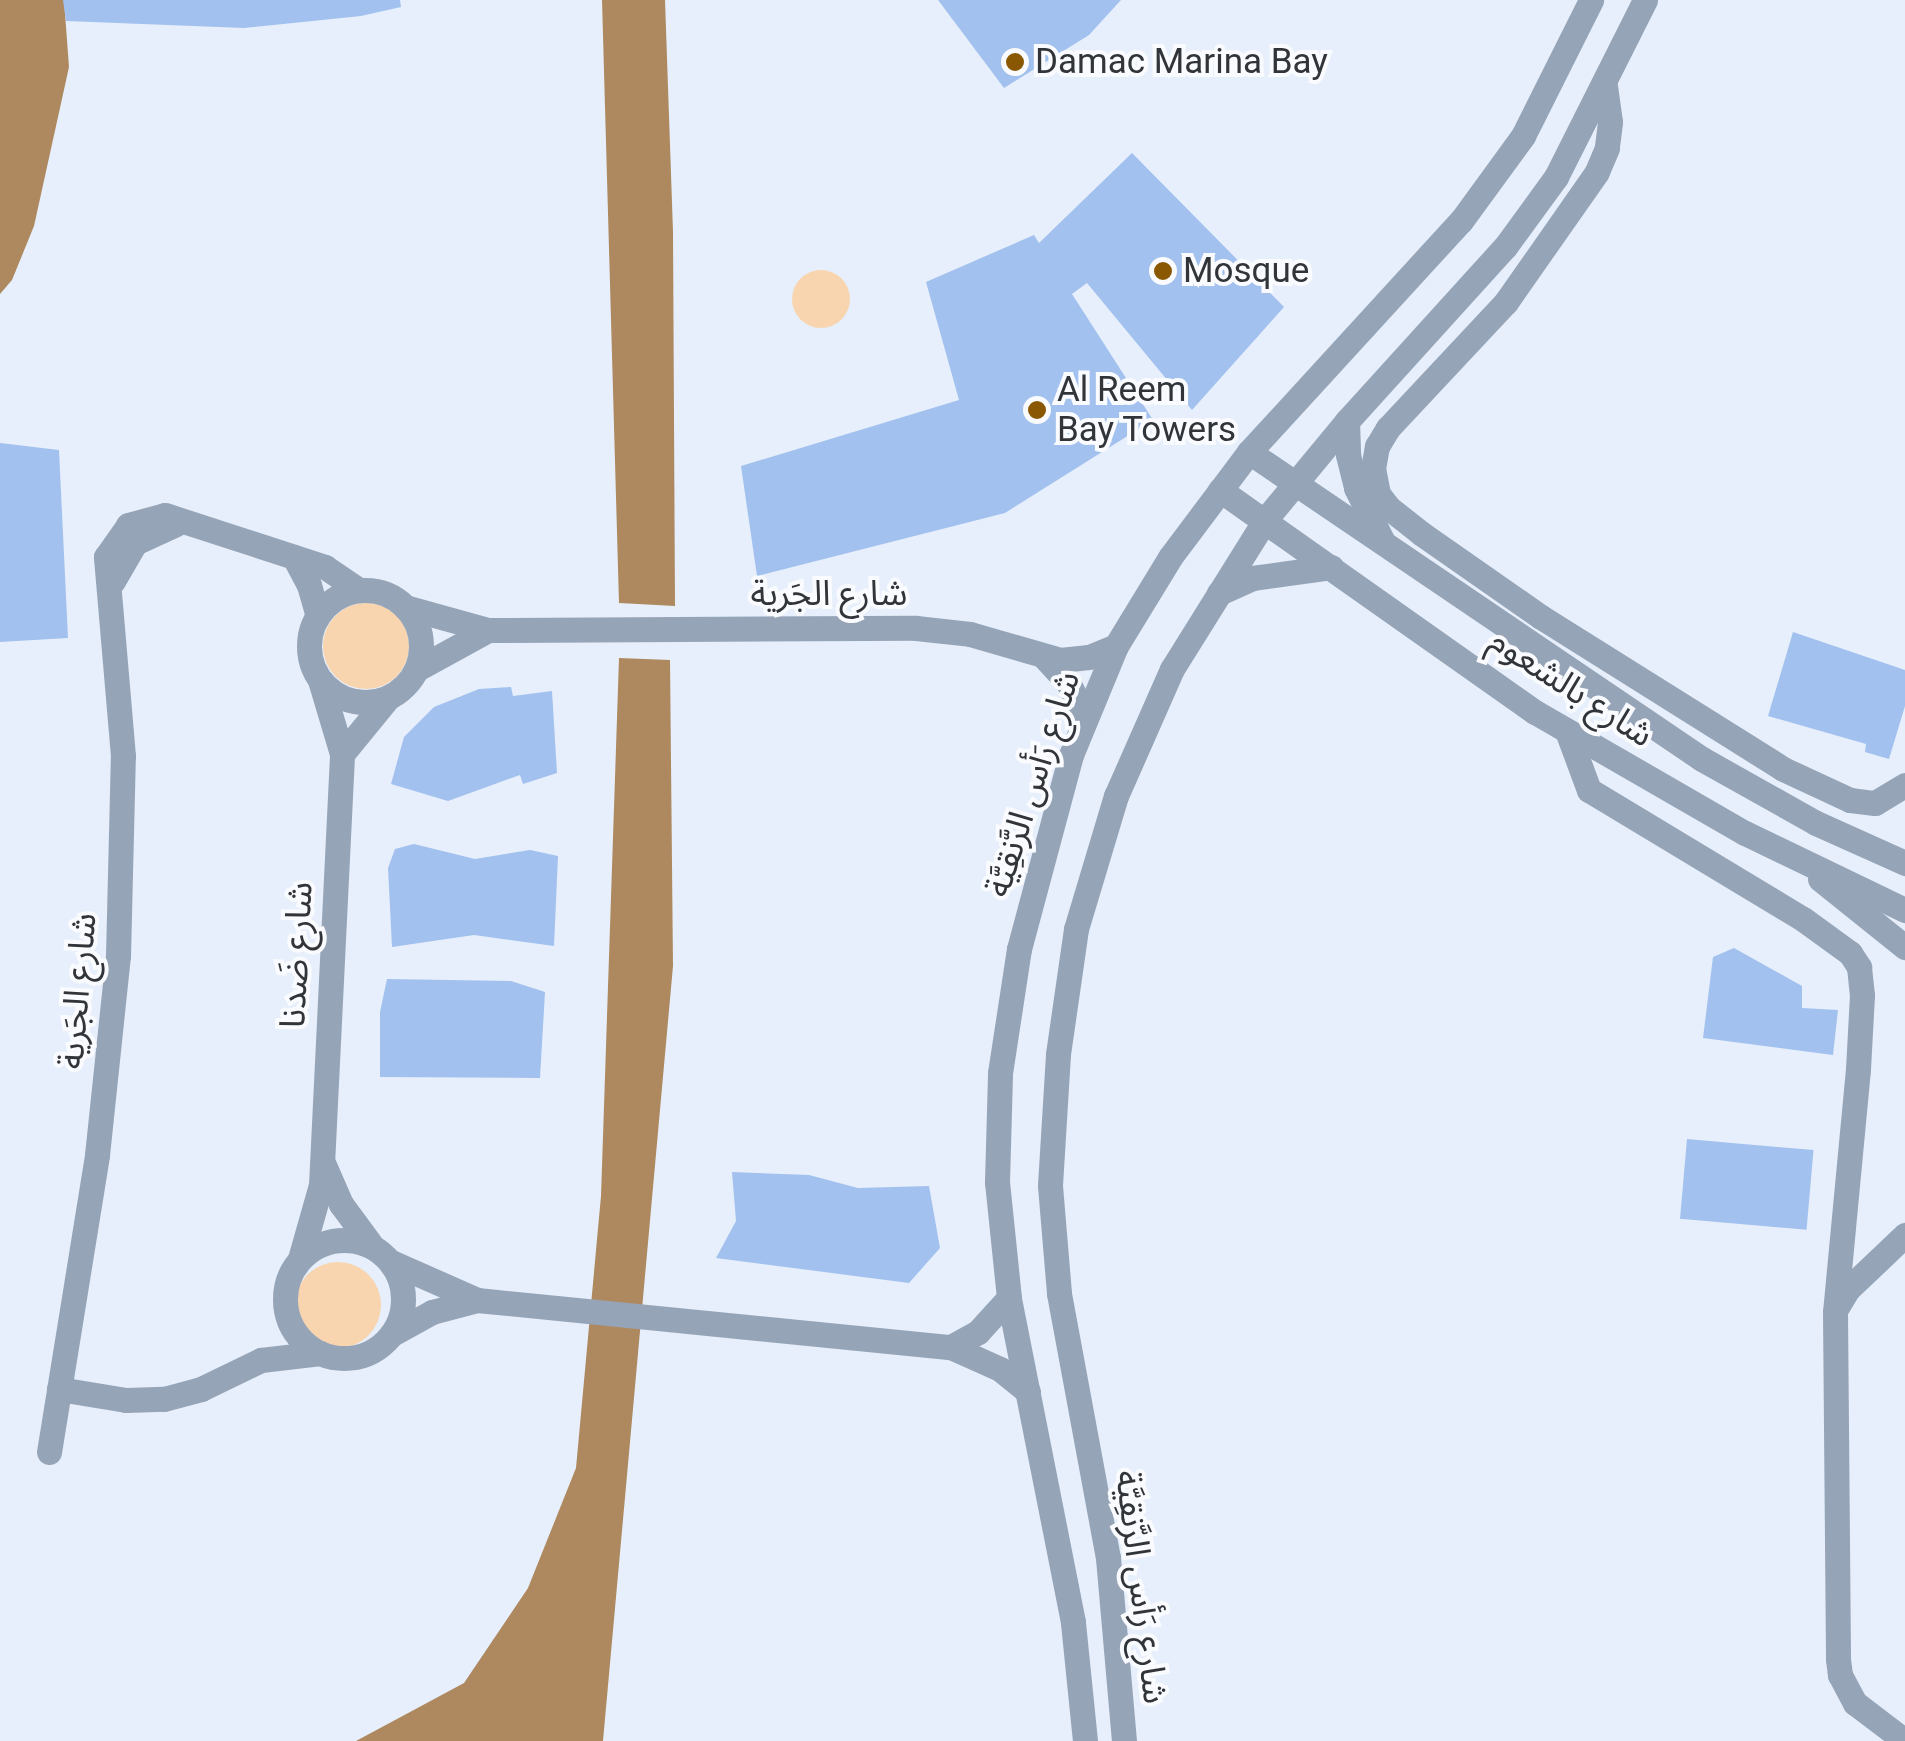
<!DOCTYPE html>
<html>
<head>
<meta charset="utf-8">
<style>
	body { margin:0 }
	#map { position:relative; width:1905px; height:1741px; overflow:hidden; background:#e6effb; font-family:Roboto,"Noto Sans Arabic",sans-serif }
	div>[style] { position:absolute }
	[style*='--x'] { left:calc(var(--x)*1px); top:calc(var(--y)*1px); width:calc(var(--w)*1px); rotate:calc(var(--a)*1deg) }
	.green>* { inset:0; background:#f8d5ae }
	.round { border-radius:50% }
	.water>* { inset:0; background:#ae895f }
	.building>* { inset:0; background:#a2c1ee; transform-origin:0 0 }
	.minor>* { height:25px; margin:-12.5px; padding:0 12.5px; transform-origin:12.5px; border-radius:12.5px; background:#96a4b8 }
	.minor>.ring { margin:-12.5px; padding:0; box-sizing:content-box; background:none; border:25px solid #96a4b8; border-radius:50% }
	.dots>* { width:28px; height:28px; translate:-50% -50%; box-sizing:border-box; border:5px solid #fafbfe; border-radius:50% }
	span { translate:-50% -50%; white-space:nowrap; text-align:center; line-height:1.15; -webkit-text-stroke:8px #fafbfe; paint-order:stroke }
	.poi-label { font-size:35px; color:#313539 }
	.left { translate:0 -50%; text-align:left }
	.street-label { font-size:35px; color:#313539 }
</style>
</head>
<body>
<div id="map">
	<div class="green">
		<i class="round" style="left:792px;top:270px;width:58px;height:58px"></i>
		<i class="round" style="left:323px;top:603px;width:86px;height:86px"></i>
		<i class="round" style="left:295px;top:1262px;width:86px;height:86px"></i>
	</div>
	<div class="water">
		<i style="clip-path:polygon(0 0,64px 0,69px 67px,34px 226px,12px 280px,0 294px)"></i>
		<i style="clip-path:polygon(602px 0,665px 0,673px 232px,675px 606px,619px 603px)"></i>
		<i style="clip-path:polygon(619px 658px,670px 660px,673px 966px,603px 1741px,356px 1741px,464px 1683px,528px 1588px,576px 1468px,601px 1196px)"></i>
	</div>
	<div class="building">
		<i style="clip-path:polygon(63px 0,400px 0,401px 7px,361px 16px,244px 28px,66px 21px)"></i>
		<i style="clip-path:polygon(938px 0,1121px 0,1089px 35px,1004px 88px)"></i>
		<i style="clip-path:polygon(1132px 153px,1284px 307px,1192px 410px,1087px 283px,1072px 294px,1153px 420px,1005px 513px,757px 576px,741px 466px,959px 400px,926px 282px,1034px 235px,1039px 243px)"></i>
		<i style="clip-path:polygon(0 443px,59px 450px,68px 638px,0 642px)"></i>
		<i style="clip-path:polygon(1793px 632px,1905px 670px,1905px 706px,1889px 759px,1865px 752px,1866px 744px,1768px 716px)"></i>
		<i style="clip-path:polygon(511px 687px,513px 696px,552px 691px,557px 773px,523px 784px,520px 775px,448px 801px,391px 784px,404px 737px,434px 707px,479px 689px)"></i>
		<i style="clip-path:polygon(414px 844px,475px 859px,530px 850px,558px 856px,554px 946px,474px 935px,392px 947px,388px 868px,395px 849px)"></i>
		<i style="clip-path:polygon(1734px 948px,1802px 986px,1802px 1008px,1838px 1010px,1833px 1055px,1703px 1038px,1713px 957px)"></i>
		<i style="clip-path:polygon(387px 979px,511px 981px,545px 992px,540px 1078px,380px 1077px,380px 1012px)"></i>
		<i style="left:1687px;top:1139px;width:127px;height:80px;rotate:5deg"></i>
		<i style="clip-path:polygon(732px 1172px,809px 1175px,858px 1188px,929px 1186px,940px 1248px,909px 1283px,716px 1258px,736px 1221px)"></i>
	</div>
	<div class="minor">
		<i style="--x:1605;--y:86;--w:36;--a:82"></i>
		<i style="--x:1610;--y:122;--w:26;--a:97"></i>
		<i style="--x:1607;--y:148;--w:26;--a:113"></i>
		<i style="--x:1597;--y:172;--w:159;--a:125"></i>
		<i style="--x:1506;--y:302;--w:173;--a:133.1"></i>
		<i style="--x:1388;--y:428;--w:21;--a:121"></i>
		<i style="--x:1377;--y:446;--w:22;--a:100"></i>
		<i style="--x:1373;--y:468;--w:26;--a:79"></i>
		<i style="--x:1378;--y:494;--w:18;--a:52"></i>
		<i style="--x:1389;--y:508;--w:42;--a:38.2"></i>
		<i style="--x:1422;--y:534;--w:145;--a:34.9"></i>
		<i style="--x:1541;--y:617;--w:286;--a:32.1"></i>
		<i style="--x:1783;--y:769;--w:74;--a:24.8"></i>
		<i style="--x:1850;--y:800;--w:25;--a:7"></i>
		<i style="--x:1875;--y:803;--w:35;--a:-31"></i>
		<i style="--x:1347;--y:421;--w:34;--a:88"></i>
		<i style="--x:1348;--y:455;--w:34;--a:76"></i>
		<i style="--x:1356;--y:488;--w:60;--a:63.4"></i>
		<i style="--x:1249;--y:452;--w:547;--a:34.13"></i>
		<i style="--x:1702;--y:759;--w:131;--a:29.3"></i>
		<i style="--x:1816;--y:823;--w:98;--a:24.2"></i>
		<i style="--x:1220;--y:490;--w:385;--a:35.2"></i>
		<i style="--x:1535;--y:712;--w:242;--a:30"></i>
		<i style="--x:1745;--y:833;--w:178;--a:25.7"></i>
		<i style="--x:294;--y:557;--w:32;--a:62"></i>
		<i style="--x:309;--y:585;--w:32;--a:74"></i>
		<i style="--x:113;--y:581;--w:44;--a:-59.9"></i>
		<i style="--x:135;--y:543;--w:45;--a:-24.9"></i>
		<i class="ring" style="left:309px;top:590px;width:87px;height:87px"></i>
		<i style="--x:1219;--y:593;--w:36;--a:-24"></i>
		<i style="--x:1252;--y:578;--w:80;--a:-7.9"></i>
		<i style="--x:405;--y:607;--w:86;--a:15.5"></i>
		<i style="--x:488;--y:630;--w:428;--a:-0.3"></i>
		<i style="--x:916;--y:628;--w:54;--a:6.3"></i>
		<i style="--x:970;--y:634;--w:94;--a:16.1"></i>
		<i style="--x:1060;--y:660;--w:29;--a:-6"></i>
		<i style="--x:1089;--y:657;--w:29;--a:-22"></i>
		<i style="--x:1046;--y:659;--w:34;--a:47"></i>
		<i style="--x:1069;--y:684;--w:34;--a:64"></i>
		<i style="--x:417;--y:669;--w:81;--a:-28.8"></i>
		<i style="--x:1567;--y:731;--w:63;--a:69.6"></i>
		<i style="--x:1589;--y:790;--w:250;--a:31.1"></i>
		<i style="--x:1803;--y:919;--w:58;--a:35.9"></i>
		<i style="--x:1850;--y:953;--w:17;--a:57"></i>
		<i style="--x:1859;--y:967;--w:28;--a:84"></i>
		<i style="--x:1862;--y:995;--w:74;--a:93.1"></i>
		<i style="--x:1858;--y:1069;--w:244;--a:95.4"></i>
		<i style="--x:1835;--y:1312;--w:347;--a:89.5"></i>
		<i style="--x:1838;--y:1659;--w:16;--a:83"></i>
		<i style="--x:1840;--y:1675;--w:32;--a:62"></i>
		<i style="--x:1855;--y:1703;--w:63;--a:37.2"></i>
		<i style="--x:342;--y:754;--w:71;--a:-50.7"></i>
		<i style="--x:1820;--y:879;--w:109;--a:38.7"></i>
		<i style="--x:324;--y:1165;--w:43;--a:66.4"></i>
		<i style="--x:341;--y:1204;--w:52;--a:53.6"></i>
		<i class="ring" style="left:285px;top:1240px;width:93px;height:93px"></i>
		<i style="--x:300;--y:1259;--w:77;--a:-74.2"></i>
		<i style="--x:321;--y:1185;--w:432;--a:-87.2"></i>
		<i style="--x:342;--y:754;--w:77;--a:-106.6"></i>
		<i style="--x:391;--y:1262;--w:94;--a:23.8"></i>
		<i style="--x:477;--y:1300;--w:476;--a:5.7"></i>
		<i style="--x:951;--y:1347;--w:54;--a:24.2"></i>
		<i style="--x:1000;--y:1369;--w:36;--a:39"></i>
		<i style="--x:1837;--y:1307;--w:21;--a:-59"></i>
		<i style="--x:1848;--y:1289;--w:79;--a:-43.5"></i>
		<i style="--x:392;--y:1334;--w:46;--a:-28.8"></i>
		<i style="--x:432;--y:1312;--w:47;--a:-14.9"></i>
		<i style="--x:951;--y:1347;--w:31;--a:-29"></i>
		<i style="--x:978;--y:1332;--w:46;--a:-47.6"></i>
		<i style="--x:59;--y:1389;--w:68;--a:9.3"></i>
		<i style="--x:126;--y:1400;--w:38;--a:-2"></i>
		<i style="--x:164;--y:1399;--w:38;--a:-15"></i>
		<i style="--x:201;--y:1389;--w:67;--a:-25.8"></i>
		<i style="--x:261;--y:1360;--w:60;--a:-6.7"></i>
		<i style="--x:49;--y:1452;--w:301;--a:-80.8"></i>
		<i style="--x:97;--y:1155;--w:200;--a:-84"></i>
		<i style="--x:118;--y:956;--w:200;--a:-88.6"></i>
		<i style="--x:123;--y:756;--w:200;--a:-94.9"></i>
		<i style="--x:106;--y:557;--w:39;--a:-55"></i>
		<i style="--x:128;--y:525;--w:38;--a:-15"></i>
		<i style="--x:165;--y:515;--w:168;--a:18"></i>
		<i style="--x:325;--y:567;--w:41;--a:34.1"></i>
		<i style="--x:1085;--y:1741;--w:120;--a:-95.8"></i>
		<i style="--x:1073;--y:1622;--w:330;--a:-101.2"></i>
		<i style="--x:1009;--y:1298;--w:117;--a:-95.9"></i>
		<i style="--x:997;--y:1182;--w:109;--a:-88.4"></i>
		<i style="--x:1000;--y:1073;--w:125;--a:-81.3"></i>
		<i style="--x:1019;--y:949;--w:201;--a:-75"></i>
		<i style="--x:1071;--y:755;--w:118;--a:-67.6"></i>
		<i style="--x:1116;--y:646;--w:105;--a:-58.6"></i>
		<i style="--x:1171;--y:556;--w:130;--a:-53.1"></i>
		<i style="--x:1249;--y:452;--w:314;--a:-47.5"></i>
		<i style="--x:1461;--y:221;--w:105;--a:-53.9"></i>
		<i style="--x:1523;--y:136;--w:152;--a:-63.4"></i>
		<i style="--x:1124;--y:1741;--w:184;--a:-95"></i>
		<i style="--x:1108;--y:1558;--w:269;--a:-100.5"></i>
		<i style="--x:1059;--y:1293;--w:108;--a:-94.8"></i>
		<i style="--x:1050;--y:1185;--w:131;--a:-86.5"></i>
		<i style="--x:1058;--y:1054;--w:126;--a:-81.8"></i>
		<i style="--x:1076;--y:929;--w:139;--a:-73.3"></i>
		<i style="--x:1116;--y:796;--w:139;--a:-66.2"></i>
		<i style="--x:1172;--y:669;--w:176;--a:-58"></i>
		<i style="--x:1265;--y:520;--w:129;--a:-50.4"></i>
		<i style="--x:1347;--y:421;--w:235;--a:-47.8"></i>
		<i style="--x:1505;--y:247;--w:87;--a:-53.9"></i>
		<i style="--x:1556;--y:177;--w:198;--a:-63.3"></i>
	</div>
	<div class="dots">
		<i style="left:1015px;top:62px;background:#8a5702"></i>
		<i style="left:1163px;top:271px;background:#8a5702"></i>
		<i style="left:1037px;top:410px;background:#8a5702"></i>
	</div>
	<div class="poi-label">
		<span class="left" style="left:1035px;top:62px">Damac Marina Bay</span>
		<span class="left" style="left:1183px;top:271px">Mosque</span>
		<span class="left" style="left:1057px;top:410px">Al Reem<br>Bay Towers</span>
	</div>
	<div class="street-label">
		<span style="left:829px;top:594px">شارع الجَرية</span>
		<span style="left:1571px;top:688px;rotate:33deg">شارع بالشعوم</span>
		<span style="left:1033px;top:784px;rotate:-72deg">شارع رَأس الرَّنقِيَّة</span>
		<span style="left:297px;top:955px;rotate:-87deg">شارع ضَدنا</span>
		<span style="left:78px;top:991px;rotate:-85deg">شارع الجَرية</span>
		<span style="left:1141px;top:1587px;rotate:83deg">شارع رَأس الرَّنقِيَّة</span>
	</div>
</div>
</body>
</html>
